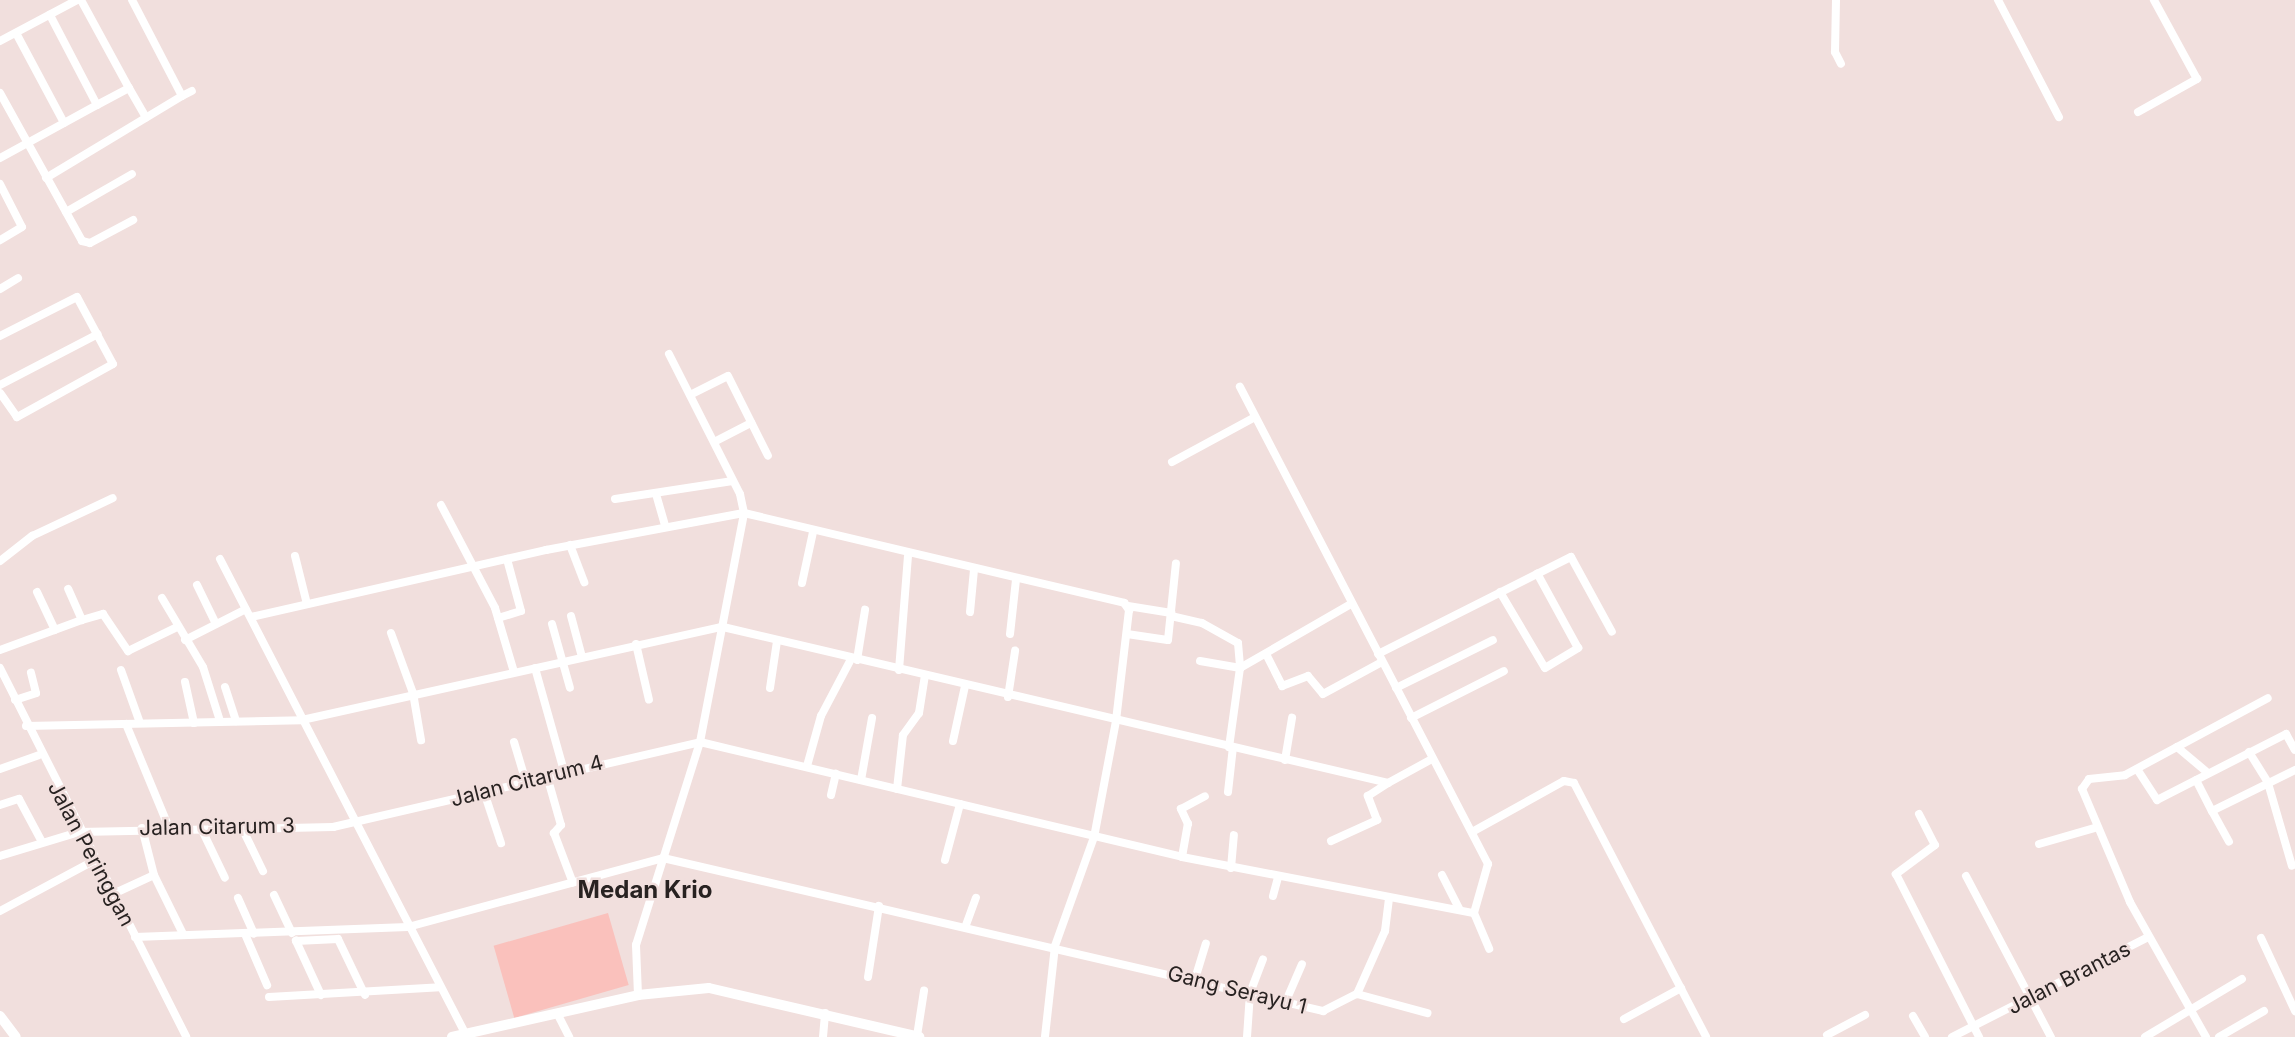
<!DOCTYPE html>
<html>
<head>
<meta charset="utf-8">
<style>
	body { margin:0 }
	#map { position:relative; width:2295px; height:1037px; overflow:hidden; background:#f1dfdd; font-family:Inter,sans-serif }
	div>[style] { position:absolute }
	[style*='--x'] { left:calc(var(--x)*1px); top:calc(var(--y)*1px); width:calc(var(--w)*1px); rotate:calc(var(--a)*1deg) }
	.green>* { inset:0; background:#fac1bc; transform-origin:0 0 }
	.minor>* { height:8px; margin:-4px; padding:0 4px; transform-origin:4px; border-radius:4px; background:#fff }
	.tertiary>* { height:10px; margin:-5px; padding:0 5px; transform-origin:5px; border-radius:5px; background:#fff }
	span { translate:-50% -50%; white-space:nowrap; text-align:center; line-height:1.15; -webkit-text-stroke:5px #f1dfdd; paint-order:stroke }
	.street-label { font-size:21px; color:#282221 }
	.quarter-label { font-size:24px; color:#282221; font-weight:700 }
</style>
</head>
<body>
<div id="map">
	<div class="green">
		<i style="left:608px;top:913px;width:75px;height:119px;rotate:74deg"></i>
	</div>
	<div class="minor">
		<i style="--x:81;--y:0;--w:100;--a:61.4"></i>
		<i style="--x:129;--y:88;--w:36;--a:152"></i>
		<i style="--x:1836;--y:0;--w:52;--a:91.1"></i>
		<i style="--x:1835;--y:52;--w:13;--a:63"></i>
		<i style="--x:1998;--y:0;--w:132;--a:62.5"></i>
		<i style="--x:16;--y:33;--w:102;--a:61.9"></i>
		<i style="--x:0;--y:41;--w:87;--a:-28"></i>
		<i style="--x:129;--y:88;--w:34;--a:60"></i>
		<i style="--x:0;--y:93;--w:169;--a:61"></i>
		<i style="--x:82;--y:241;--w:8;--a:14"></i>
		<i style="--x:90;--y:243;--w:49;--a:-28.1"></i>
		<i style="--x:182;--y:96;--w:11;--a:-27"></i>
		<i style="--x:2138;--y:112;--w:68;--a:-29.2"></i>
		<i style="--x:2197;--y:79;--w:90;--a:-118.6"></i>
		<i style="--x:0;--y:158;--w:111;--a:-28.7"></i>
		<i style="--x:97;--y:105;--w:102;--a:-117.6"></i>
		<i style="--x:46;--y:178;--w:159;--a:-31.1"></i>
		<i style="--x:182;--y:96;--w:108;--a:-117.5"></i>
		<i style="--x:0;--y:184;--w:48;--a:62.9"></i>
		<i style="--x:22;--y:227;--w:26;--a:149"></i>
		<i style="--x:66;--y:212;--w:76;--a:-29.9"></i>
		<i style="--x:0;--y:289;--w:21;--a:-31"></i>
		<i style="--x:0;--y:336;--w:86;--a:-26.9"></i>
		<i style="--x:77;--y:297;--w:76;--a:61.8"></i>
		<i style="--x:113;--y:364;--w:110;--a:151.1"></i>
		<i style="--x:17;--y:417;--w:29;--a:-125"></i>
		<i style="--x:0;--y:385;--w:110;--a:-27.5"></i>
		<i style="--x:690;--y:395;--w:42;--a:-26.6"></i>
		<i style="--x:728;--y:376;--w:89;--a:63.4"></i>
		<i style="--x:714;--y:442;--w:42;--a:-27.2"></i>
		<i style="--x:1172;--y:462;--w:94;--a:-28.5"></i>
		<i style="--x:656;--y:494;--w:33;--a:74"></i>
		<i style="--x:615;--y:499;--w:119;--a:-8.7"></i>
		<i style="--x:441;--y:505;--w:116;--a:62.3"></i>
		<i style="--x:495;--y:608;--w:67;--a:73.5"></i>
		<i style="--x:570;--y:545;--w:40;--a:69"></i>
		<i style="--x:295;--y:556;--w:49;--a:76"></i>
		<i style="--x:220;--y:559;--w:538;--a:62.67"></i>
		<i style="--x:0;--y:561;--w:41;--a:-38"></i>
		<i style="--x:32;--y:536;--w:89;--a:-25.1"></i>
		<i style="--x:802;--y:583;--w:52;--a:-77.8"></i>
		<i style="--x:197;--y:585;--w:43;--a:64"></i>
		<i style="--x:37;--y:592;--w:42;--a:64.7"></i>
		<i style="--x:1500;--y:592;--w:88;--a:59.4"></i>
		<i style="--x:1545;--y:668;--w:39;--a:-31"></i>
		<i style="--x:1578;--y:648;--w:85;--a:-118.7"></i>
		<i style="--x:162;--y:598;--w:80;--a:59.3"></i>
		<i style="--x:203;--y:667;--w:57;--a:72.5"></i>
		<i style="--x:1128;--y:606;--w:44;--a:9.2"></i>
		<i style="--x:970;--y:612;--w:42;--a:-84.6"></i>
		<i style="--x:571;--y:616;--w:42;--a:75"></i>
		<i style="--x:1171;--y:616;--w:32;--a:13"></i>
		<i style="--x:1202;--y:623;--w:41;--a:29.1"></i>
		<i style="--x:1238;--y:643;--w:25;--a:85"></i>
		<i style="--x:1240;--y:668;--w:80;--a:97.9"></i>
		<i style="--x:251;--y:617;--w:303;--a:-12.8"></i>
		<i style="--x:546;--y:550;--w:201;--a:-10.6"></i>
		<i style="--x:744;--y:513;--w:391;--a:13.3"></i>
		<i style="--x:1124;--y:603;--w:9;--a:54"></i>
		<i style="--x:1129;--y:610;--w:112;--a:96.7"></i>
		<i style="--x:1116;--y:721;--w:118;--a:100.7"></i>
		<i style="--x:1094;--y:837;--w:116;--a:109.7"></i>
		<i style="--x:1055;--y:946;--w:92;--a:96.3"></i>
		<i style="--x:498;--y:618;--w:24;--a:-17"></i>
		<i style="--x:521;--y:611;--w:54;--a:-105.1"></i>
		<i style="--x:82;--y:620;--w:22;--a:-16"></i>
		<i style="--x:103;--y:614;--w:45;--a:56"></i>
		<i style="--x:128;--y:651;--w:55;--a:-26.1"></i>
		<i style="--x:552;--y:624;--w:66;--a:74.3"></i>
		<i style="--x:391;--y:633;--w:64;--a:69.9"></i>
		<i style="--x:413;--y:693;--w:48;--a:80.3"></i>
		<i style="--x:1010;--y:634;--w:54;--a:-83.7"></i>
		<i style="--x:1127;--y:634;--w:41;--a:8.3"></i>
		<i style="--x:1168;--y:640;--w:77;--a:-84.1"></i>
		<i style="--x:185;--y:640;--w:68;--a:-26.9"></i>
		<i style="--x:636;--y:644;--w:57;--a:76.9"></i>
		<i style="--x:0;--y:650;--w:87;--a:-20.1"></i>
		<i style="--x:82;--y:620;--w:34;--a:-114"></i>
		<i style="--x:1266;--y:654;--w:36;--a:63"></i>
		<i style="--x:1282;--y:686;--w:28;--a:-21"></i>
		<i style="--x:1308;--y:676;--w:23;--a:50"></i>
		<i style="--x:1323;--y:694;--w:67;--a:-28.5"></i>
		<i style="--x:1378;--y:654;--w:216;--a:-26.7"></i>
		<i style="--x:1571;--y:557;--w:85;--a:61.3"></i>
		<i style="--x:857;--y:660;--w:51;--a:-80.9"></i>
		<i style="--x:1200;--y:661;--w:41;--a:9.9"></i>
		<i style="--x:1240;--y:668;--w:128;--a:-30"></i>
		<i style="--x:0;--y:668;--w:413;--a:63.2"></i>
		<i style="--x:535;--y:668;--w:107;--a:74.3"></i>
		<i style="--x:121;--y:670;--w:56;--a:70.3"></i>
		<i style="--x:899;--y:670;--w:114;--a:-85.5"></i>
		<i style="--x:185;--y:682;--w:42;--a:77.6"></i>
		<i style="--x:225;--y:687;--w:36;--a:72"></i>
		<i style="--x:770;--y:688;--w:48;--a:-81.5"></i>
		<i style="--x:1396;--y:688;--w:108;--a:-26.3"></i>
		<i style="--x:1008;--y:697;--w:47;--a:-81.3"></i>
		<i style="--x:15;--y:700;--w:22;--a:-18"></i>
		<i style="--x:36;--y:693;--w:21;--a:-104"></i>
		<i style="--x:1411;--y:718;--w:104;--a:-26.8"></i>
		<i style="--x:126;--y:724;--w:113;--a:67.5"></i>
		<i style="--x:26;--y:726;--w:276;--a:-1.2"></i>
		<i style="--x:302;--y:720;--w:431;--a:-12.5"></i>
		<i style="--x:723;--y:627;--w:683;--a:13.2"></i>
		<i style="--x:1388;--y:783;--w:50;--a:-28.6"></i>
		<i style="--x:953;--y:741;--w:56;--a:-77.7"></i>
		<i style="--x:514;--y:742;--w:42;--a:73.3"></i>
		<i style="--x:2177;--y:747;--w:103;--a:-28.3"></i>
		<i style="--x:2249;--y:752;--w:36;--a:58"></i>
		<i style="--x:2268;--y:783;--w:86;--a:73.9"></i>
		<i style="--x:1285;--y:760;--w:43;--a:-80.5"></i>
		<i style="--x:807;--y:766;--w:52;--a:-74.4"></i>
		<i style="--x:821;--y:716;--w:64;--a:-62.2"></i>
		<i style="--x:0;--y:769;--w:41;--a:-19.7"></i>
		<i style="--x:2137;--y:769;--w:37;--a:57"></i>
		<i style="--x:2157;--y:800;--w:145;--a:-27.1"></i>
		<i style="--x:2286;--y:734;--w:18;--a:61"></i>
		<i style="--x:547;--y:776;--w:51;--a:74.1"></i>
		<i style="--x:561;--y:825;--w:11;--a:131"></i>
		<i style="--x:554;--y:833;--w:53;--a:69.2"></i>
		<i style="--x:861;--y:780;--w:63;--a:-79.9"></i>
		<i style="--x:2196;--y:780;--w:35;--a:63"></i>
		<i style="--x:2212;--y:811;--w:93;--a:-26.3"></i>
		<i style="--x:897;--y:789;--w:54;--a:-83.7"></i>
		<i style="--x:903;--y:735;--w:27;--a:-54"></i>
		<i style="--x:919;--y:713;--w:36;--a:-81"></i>
		<i style="--x:484;--y:792;--w:54;--a:71.6"></i>
		<i style="--x:1228;--y:792;--w:45;--a:-83.7"></i>
		<i style="--x:831;--y:795;--w:22;--a:-77"></i>
		<i style="--x:0;--y:805;--w:20;--a:-18"></i>
		<i style="--x:19;--y:799;--w:49;--a:61.9"></i>
		<i style="--x:2212;--y:811;--w:35;--a:61"></i>
		<i style="--x:1919;--y:814;--w:35;--a:63"></i>
		<i style="--x:1935;--y:845;--w:49;--a:143.4"></i>
		<i style="--x:1896;--y:874;--w:183;--a:63"></i>
		<i style="--x:142;--y:828;--w:49;--a:75.7"></i>
		<i style="--x:154;--y:875;--w:66;--a:63.8"></i>
		<i style="--x:201;--y:828;--w:55;--a:64.4"></i>
		<i style="--x:242;--y:828;--w:48;--a:64"></i>
		<i style="--x:1472;--y:832;--w:105;--a:-29"></i>
		<i style="--x:1564;--y:781;--w:10;--a:11"></i>
		<i style="--x:1574;--y:783;--w:286;--a:62.5"></i>
		<i style="--x:1331;--y:841;--w:51;--a:-24.5"></i>
		<i style="--x:1377;--y:820;--w:26;--a:-111"></i>
		<i style="--x:1368;--y:796;--w:24;--a:-33"></i>
		<i style="--x:2039;--y:844;--w:61;--a:-16.1"></i>
		<i style="--x:0;--y:856;--w:83;--a:-16.9"></i>
		<i style="--x:79;--y:832;--w:254;--a:-1.1"></i>
		<i style="--x:333;--y:827;--w:377;--a:-13"></i>
		<i style="--x:700;--y:742;--w:496;--a:13.4"></i>
		<i style="--x:1182;--y:857;--w:297;--a:10.9"></i>
		<i style="--x:1474;--y:913;--w:51;--a:-74.1"></i>
		<i style="--x:1488;--y:864;--w:538;--a:-117.47"></i>
		<i style="--x:1182;--y:857;--w:34;--a:-80"></i>
		<i style="--x:1188;--y:824;--w:17;--a:-115"></i>
		<i style="--x:1181;--y:809;--w:27;--a:-28"></i>
		<i style="--x:945;--y:860;--w:58;--a:-75"></i>
		<i style="--x:1231;--y:868;--w:33;--a:-85"></i>
		<i style="--x:1442;--y:875;--w:38;--a:63"></i>
		<i style="--x:1966;--y:876;--w:182;--a:62.2"></i>
		<i style="--x:113;--y:894;--w:45;--a:-24.9"></i>
		<i style="--x:274;--y:895;--w:42;--a:64.7"></i>
		<i style="--x:1273;--y:896;--w:20;--a:-75"></i>
		<i style="--x:238;--y:898;--w:39;--a:66"></i>
		<i style="--x:0;--y:911;--w:108;--a:-28.2"></i>
		<i style="--x:1474;--y:913;--w:39;--a:67"></i>
		<i style="--x:966;--y:925;--w:29;--a:-70"></i>
		<i style="--x:245;--y:934;--w:56;--a:66.7"></i>
		<i style="--x:135;--y:937;--w:273;--a:-2.1"></i>
		<i style="--x:408;--y:927;--w:264;--a:-15.1"></i>
		<i style="--x:663;--y:858;--w:678;--a:13.05"></i>
		<i style="--x:1323;--y:1011;--w:38;--a:-27"></i>
		<i style="--x:1357;--y:994;--w:69;--a:-66"></i>
		<i style="--x:1385;--y:931;--w:32;--a:-83"></i>
		<i style="--x:2261;--y:938;--w:81;--a:65"></i>
		<i style="--x:868;--y:977;--w:72;--a:-81.2"></i>
		<i style="--x:1195;--y:979;--w:37;--a:-73"></i>
		<i style="--x:1357;--y:994;--w:73;--a:15.2"></i>
		<i style="--x:321;--y:995;--w:60;--a:-114.8"></i>
		<i style="--x:296;--y:941;--w:42;--a:-2.7"></i>
		<i style="--x:338;--y:939;--w:62;--a:64.3"></i>
		<i style="--x:638;--y:995;--w:50;--a:-92.3"></i>
		<i style="--x:636;--y:945;--w:213;--a:-72.5"></i>
		<i style="--x:700;--y:742;--w:233;--a:-79.1"></i>
		<i style="--x:744;--y:513;--w:19;--a:-102"></i>
		<i style="--x:740;--y:494;--w:157;--a:-116.9"></i>
		<i style="--x:269;--y:997;--w:171;--a:-3.3"></i>
		<i style="--x:1286;--y:1001;--w:40;--a:-66.6"></i>
		<i style="--x:557;--y:1013;--w:27;--a:63"></i>
		<i style="--x:1913;--y:1016;--w:24;--a:60"></i>
		<i style="--x:1624;--y:1019;--w:65;--a:-28.5"></i>
		<i style="--x:1827;--y:1035;--w:43;--a:-27.8"></i>
		<i style="--x:917;--y:1036;--w:46;--a:-81.2"></i>
		<i style="--x:823;--y:1037;--w:24;--a:-85"></i>
		<i style="--x:1247;--y:1037;--w:44;--a:-86.1"></i>
		<i style="--x:1250;--y:993;--w:36;--a:-69"></i>
		<i style="--x:1952;--y:1037;--w:220;--a:-27"></i>
		<i style="--x:2145;--y:1037;--w:113;--a:-30.9"></i>
		<i style="--x:2206;--y:1037;--w:155;--a:-119.4"></i>
		<i style="--x:2130;--y:902;--w:123;--a:-113"></i>
		<i style="--x:2082;--y:789;--w:12;--a:-55"></i>
		<i style="--x:2089;--y:779;--w:36;--a:-6"></i>
		<i style="--x:2125;--y:775;--w:59;--a:-28.3"></i>
		<i style="--x:2177;--y:747;--w:40;--a:40"></i>
		<i style="--x:2219;--y:1037;--w:52;--a:-30"></i>
	</div>
	<div class="tertiary">
		<i style="--x:0;--y:1016;--w:26;--a:53"></i>
		<i style="--x:452;--y:1037;--w:191;--a:-12.7"></i>
		<i style="--x:638;--y:995;--w:71;--a:-5.6"></i>
		<i style="--x:709;--y:988;--w:216;--a:13.1"></i>
	</div>
	<div class="street-label">
		<span style="left:527px;top:781px;rotate:-14deg">Jalan Citarum 4</span>
		<span style="left:217px;top:827px;rotate:-1deg">Jalan Citarum 3</span>
		<span style="left:91px;top:854px;rotate:62deg">Jalan Peringgan</span>
		<span style="left:2069px;top:978px;rotate:-27deg">Jalan Brantas</span>
		<span style="left:1237px;top:990px;rotate:14deg">Gang Serayu 1</span>
	</div>
	<div class="quarter-label">
		<span style="left:645px;top:890px">Medan Krio</span>
	</div>
</div>
</body>
</html>
